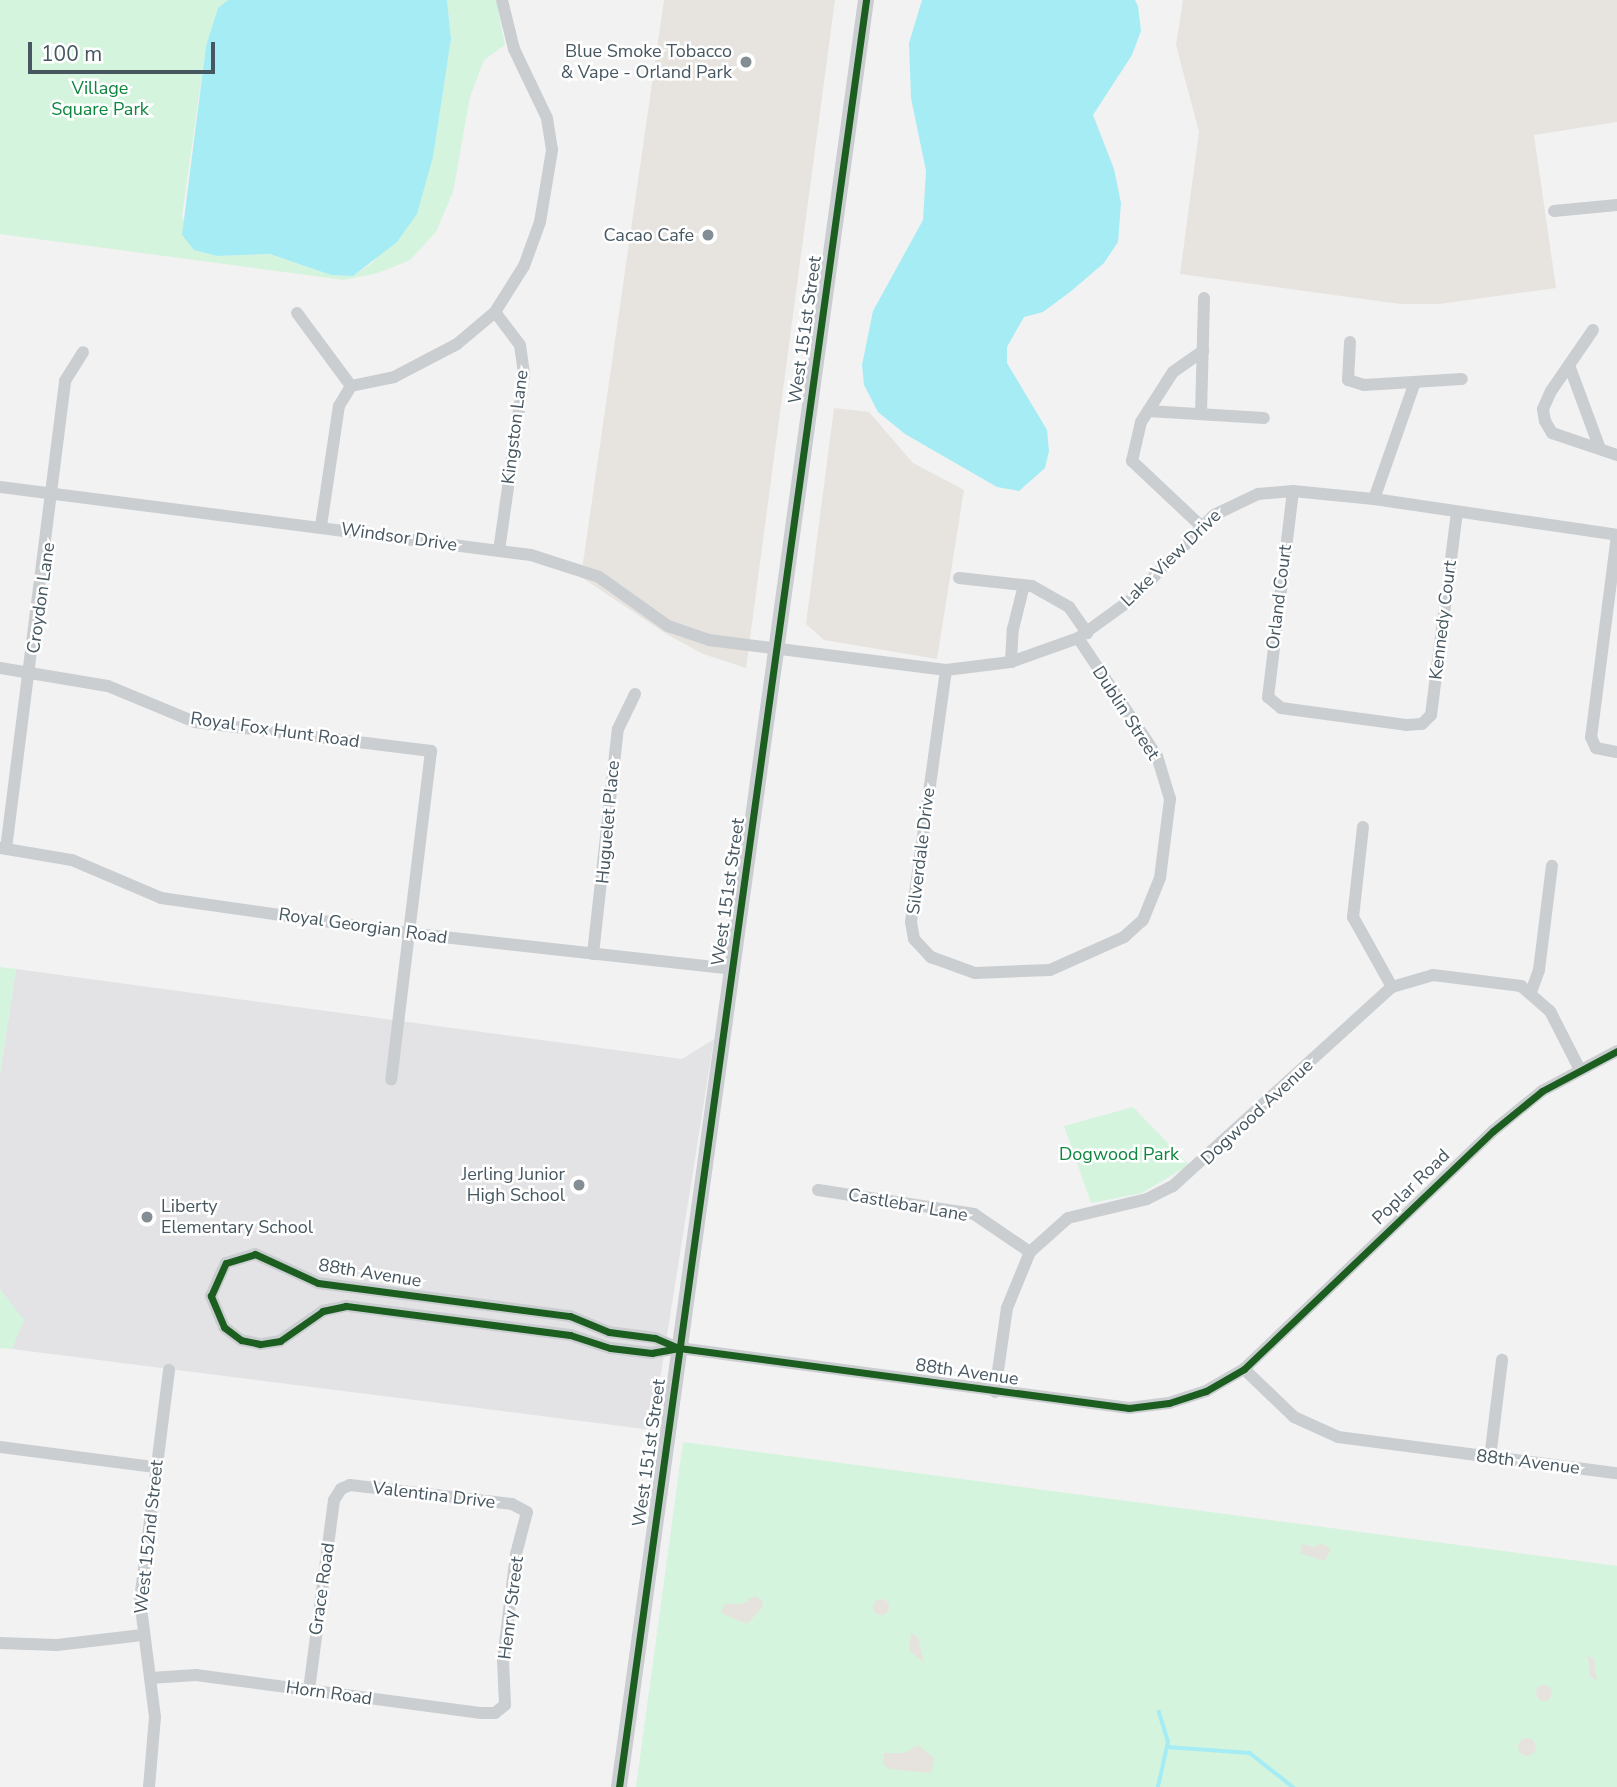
<!DOCTYPE html>
<html>
<head>
<meta charset="utf-8">
<style>
	body { margin:0 }
	#map { position:relative; width:1617px; height:1787px; overflow:hidden; background:#f2f2f2; font-family:"Nunito Sans",sans-serif }
	div>[style] { position:absolute }
	[style*='--x'] { left:calc(var(--x)*1px); top:calc(var(--y)*1px); width:calc(var(--w)*1px); rotate:calc(var(--a)*1deg) }
	.commercial>* { inset:0; background:#e7e4e0 }
	.education>* { inset:0; background:#e3e3e5 }
	.green>* { inset:0; background:#d4f4dd }
	.sand>* { inset:0; background:#e6e3de }
	.round { border-radius:50% }
	.water>* { inset:0; background:#a5ecf5 }
	.stream>* { height:3.5px; margin:-1.75px; padding:0 1.75px; transform-origin:1.75px; border-radius:1.75px; background:#a5ecf5 }
	.minor>* { height:12px; margin:-6px; padding:0 6px; transform-origin:6px; border-radius:6px; background:#cbced1 }
	.tertiary>* { height:16px; margin:-8px; padding:0 8px; transform-origin:8px; border-radius:8px; background:#cbced1 }
	.cycleway>* { height:7px; margin:-3.5px; padding:0 3.5px; transform-origin:3.5px; border-radius:3.5px; background:#1b5e20 }
	.dots>* { width:19px; height:19px; translate:-50% -50%; box-sizing:border-box; border:4px solid #fff; border-radius:50% }
	span { translate:-50% -50%; white-space:nowrap; text-align:center; line-height:1.15; -webkit-text-stroke:5px #fff; paint-order:stroke }
	.poi-label { font-size:18px; color:#465761 }
	.right { translate:-100% -50%; text-align:right }
	.left { translate:0 -50%; text-align:left }
	.park-label { font-size:18px; color:#0d863e }
	.street-label { font-size:18px; color:#465761 }
	.scale { position:absolute; left:28px; top:42px; width:187px; height:32px; box-sizing:border-box; border:4px solid #465761; border-top:0; padding-left:9px; font-size:21px; line-height:24px; white-space:nowrap; color:#465761; -webkit-text-stroke:5px #fff; paint-order:stroke }
</style>
</head>
<body>
<div id="map">
	<div class="commercial">
		<i style="clip-path:polygon(664px 0,835px 0,746px 668px,703px 654px,668px 635px,581px 577px)"></i>
		<i style="clip-path:polygon(1183px 0,1617px 0,1617px 122px,1534px 135px,1556px 288px,1439px 304px,1400px 304px,1180px 274px,1199px 132px,1176px 45px)"></i>
		<i style="clip-path:polygon(834px 408px,869px 412px,913px 463px,964px 490px,937px 659px,824px 640px,806px 624px)"></i>
	</div>
	<div class="education">
		<i style="clip-path:polygon(16px 969px,682px 1059px,714px 1039px,652px 1430px,12px 1349px,23px 1320px,0 1289px,0 1074px)"></i>
	</div>
	<div class="green">
		<i style="clip-path:polygon(0 0,228px 0,218px 8px,206px 46px,182px 216px,194px 250px,217px 256px,270px 254px,331px 275px,353px 276px,372px 263px,417px 213px,433px 157px,451px 39px,447px 0,496px 0,505px 45px,484px 60px,470px 97px,453px 192px,436px 232px,410px 260px,378px 273px,344px 280px,0 234px)"></i>
		<i style="clip-path:polygon(0 967px,16px 969px,0 1074px)"></i>
		<i style="clip-path:polygon(1133px 1107px,1189px 1165px,1142px 1193px,1091px 1203px,1064px 1126px)"></i>
		<i style="clip-path:polygon(0 1289px,24px 1320px,12px 1349px,0 1348px)"></i>
		<i style="clip-path:polygon(683px 1442px,1617px 1566px,1617px 1787px,636px 1787px)"></i>
	</div>
	<div class="sand">
		<i style="clip-path:polygon(1322px 1543px,1331px 1549px,1325px 1561px,1300px 1553px,1302px 1544px,1315px 1547px)"></i>
		<i style="clip-path:polygon(755px 1596px,762px 1600px,763px 1607px,747px 1624px,721px 1613px,725px 1604px,741px 1604px)"></i>
		<i class="round" style="left:873px;top:1599px;width:16px;height:16px"></i>
		<i style="clip-path:polygon(911px 1633px,918px 1637px,924px 1662px,909px 1651px)"></i>
		<i style="clip-path:polygon(1588px 1656px,1594px 1659px,1597px 1680px,1590px 1677px)"></i>
		<i class="round" style="left:1536px;top:1685px;width:16px;height:16px"></i>
		<i class="round" style="left:1518px;top:1738px;width:18px;height:18px"></i>
		<i style="clip-path:polygon(918px 1745px,934px 1758px,931px 1773px,890px 1769px,883px 1765px,884px 1753px,904px 1753px)"></i>
	</div>
	<div class="water">
		<i style="clip-path:polygon(228px 0,447px 0,451px 39px,433px 157px,417px 214px,397px 242px,353px 276px,331px 275px,270px 254px,217px 256px,194px 250px,182px 235px,206px 46px,218px 8px)"></i>
		<i style="clip-path:polygon(922px 0,1135px 0,1138px 6px,1141px 31px,1132px 55px,1093px 115px,1114px 169px,1121px 203px,1118px 242px,1104px 263px,1070px 292px,1043px 312px,1024px 317px,1007px 347px,1007px 363px,1047px 430px,1049px 451px,1045px 468px,1019px 491px,997px 487px,905px 434px,878px 412px,864px 385px,862px 365px,873px 311px,923px 220px,926px 171px,911px 98px,909px 43px)"></i>
	</div>
	<div class="stream">
		<i style="--x:1167;--y:1747;--w:83;--a:4.1"></i>
		<i style="--x:1250;--y:1753;--w:55;--a:38.3"></i>
		<i style="--x:1158;--y:1787;--w:46;--a:-77.5"></i>
		<i style="--x:1168;--y:1742;--w:31;--a:-107"></i>
	</div>
	<div class="minor">
		<i style="--x:1554;--y:211;--w:63;--a:-5.4"></i>
		<i style="--x:495;--y:312;--w:41;--a:52.9"></i>
		<i style="--x:520;--y:345;--w:30;--a:82"></i>
		<i style="--x:524;--y:375;--w:177;--a:98.1"></i>
		<i style="--x:297;--y:313;--w:91;--a:53.5"></i>
		<i style="--x:1593;--y:330;--w:74;--a:124.5"></i>
		<i style="--x:1551;--y:391;--w:20;--a:114"></i>
		<i style="--x:1543;--y:409;--w:12;--a:81"></i>
		<i style="--x:1545;--y:421;--w:14;--a:60"></i>
		<i style="--x:1552;--y:433;--w:69;--a:18.7"></i>
		<i style="--x:1350;--y:342;--w:38;--a:93"></i>
		<i style="--x:1348;--y:380;--w:17;--a:17"></i>
		<i style="--x:1364;--y:385;--w:98;--a:-3.5"></i>
		<i style="--x:1569;--y:365;--w:86;--a:69.7"></i>
		<i style="--x:1148;--y:411;--w:116;--a:3.5"></i>
		<i style="--x:1201;--y:414;--w:116;--a:-88.5"></i>
		<i style="--x:0;--y:487;--w:535;--a:7.3"></i>
		<i style="--x:531;--y:555;--w:71;--a:17.9"></i>
		<i style="--x:599;--y:577;--w:85;--a:35.4"></i>
		<i style="--x:668;--y:626;--w:43;--a:18.9"></i>
		<i style="--x:709;--y:640;--w:239;--a:7.2"></i>
		<i style="--x:946;--y:670;--w:65;--a:-7"></i>
		<i style="--x:1011;--y:662;--w:71;--a:-19.7"></i>
		<i style="--x:1078;--y:638;--w:68;--a:-36"></i>
		<i style="--x:1133;--y:598;--w:116;--a:-45.7"></i>
		<i style="--x:1214;--y:515;--w:49;--a:-25.5"></i>
		<i style="--x:1258;--y:494;--w:35;--a:-5"></i>
		<i style="--x:1293;--y:491;--w:81;--a:5.6"></i>
		<i style="--x:1374;--y:499;--w:246;--a:8.4"></i>
		<i style="--x:1293;--y:491;--w:208;--a:96.9"></i>
		<i style="--x:1268;--y:697;--w:17;--a:40"></i>
		<i style="--x:1281;--y:708;--w:126;--a:7.7"></i>
		<i style="--x:1406;--y:725;--w:16;--a:-4"></i>
		<i style="--x:1422;--y:724;--w:13;--a:-45"></i>
		<i style="--x:1431;--y:715;--w:205;--a:-82.7"></i>
		<i style="--x:1374;--y:499;--w:124;--a:-70.7"></i>
		<i style="--x:321;--y:526;--w:121;--a:-81.5"></i>
		<i style="--x:339;--y:406;--w:23;--a:-59"></i>
		<i style="--x:351;--y:386;--w:44;--a:-11.8"></i>
		<i style="--x:394;--y:377;--w:71;--a:-27.6"></i>
		<i style="--x:457;--y:344;--w:50;--a:-40.1"></i>
		<i style="--x:495;--y:312;--w:54;--a:-57.8"></i>
		<i style="--x:524;--y:266;--w:47;--a:-70"></i>
		<i style="--x:540;--y:222;--w:73;--a:-80.5"></i>
		<i style="--x:552;--y:150;--w:32;--a:-99"></i>
		<i style="--x:547;--y:118;--w:76;--a:-115.6"></i>
		<i style="--x:514;--y:49;--w:50;--a:-103.8"></i>
		<i style="--x:1201;--y:526;--w:95;--a:-136.7"></i>
		<i style="--x:1132;--y:461;--w:40;--a:-77"></i>
		<i style="--x:1141;--y:422;--w:59;--a:-57.4"></i>
		<i style="--x:1173;--y:372;--w:37;--a:-35"></i>
		<i style="--x:1617;--y:535;--w:204;--a:97.3"></i>
		<i style="--x:1591;--y:737;--w:12;--a:66"></i>
		<i style="--x:1596;--y:748;--w:21;--a:11"></i>
		<i style="--x:959;--y:578;--w:73;--a:6.3"></i>
		<i style="--x:1032;--y:586;--w:43;--a:29.6"></i>
		<i style="--x:1069;--y:607;--w:32;--a:55"></i>
		<i style="--x:1011;--y:662;--w:33;--a:-87"></i>
		<i style="--x:1013;--y:629;--w:45;--a:-76"></i>
		<i style="--x:0;--y:668;--w:109;--a:9.5"></i>
		<i style="--x:108;--y:686;--w:94;--a:22.5"></i>
		<i style="--x:195;--y:722;--w:238;--a:7"></i>
		<i style="--x:431;--y:751;--w:331;--a:96.9"></i>
		<i style="--x:946;--y:670;--w:254;--a:97.9"></i>
		<i style="--x:911;--y:922;--w:17;--a:80"></i>
		<i style="--x:914;--y:939;--w:25;--a:47"></i>
		<i style="--x:931;--y:957;--w:47;--a:20"></i>
		<i style="--x:975;--y:973;--w:75;--a:-2.3"></i>
		<i style="--x:1050;--y:970;--w:81;--a:-24"></i>
		<i style="--x:1124;--y:937;--w:25;--a:-42"></i>
		<i style="--x:1143;--y:920;--w:45;--a:-68"></i>
		<i style="--x:1160;--y:878;--w:80;--a:-82.8"></i>
		<i style="--x:1170;--y:799;--w:45;--a:-106.8"></i>
		<i style="--x:1157;--y:756;--w:142;--a:-123.8"></i>
		<i style="--x:1363;--y:827;--w:91;--a:96.3"></i>
		<i style="--x:1353;--y:917;--w:80;--a:60.9"></i>
		<i style="--x:0;--y:848;--w:73;--a:9.5"></i>
		<i style="--x:72;--y:860;--w:97;--a:23.1"></i>
		<i style="--x:161;--y:898;--w:248;--a:8.1"></i>
		<i style="--x:407;--y:933;--w:329;--a:6.3"></i>
		<i style="--x:6;--y:849;--w:472;--a:-82.8"></i>
		<i style="--x:65;--y:381;--w:34;--a:-58"></i>
		<i style="--x:593;--y:954;--w:226;--a:-83.7"></i>
		<i style="--x:618;--y:729;--w:39;--a:-64"></i>
		<i style="--x:1531;--y:992;--w:23;--a:-70"></i>
		<i style="--x:1539;--y:970;--w:105;--a:-82.9"></i>
		<i style="--x:818;--y:1190;--w:158;--a:8.7"></i>
		<i style="--x:974;--y:1214;--w:68;--a:34.2"></i>
		<i style="--x:679;--y:1348;--w:27;--a:170"></i>
		<i style="--x:652;--y:1353;--w:42;--a:-173.2"></i>
		<i style="--x:610;--y:1348;--w:42;--a:-162"></i>
		<i style="--x:570;--y:1335;--w:226;--a:-172.6"></i>
		<i style="--x:346;--y:1306;--w:24;--a:168"></i>
		<i style="--x:323;--y:1311;--w:52;--a:145.1"></i>
		<i style="--x:280;--y:1341;--w:20;--a:171"></i>
		<i style="--x:260;--y:1344;--w:19;--a:-168"></i>
		<i style="--x:241;--y:1340;--w:21;--a:-143"></i>
		<i style="--x:224;--y:1327;--w:34;--a:-113"></i>
		<i style="--x:211;--y:1296;--w:36;--a:-66"></i>
		<i style="--x:226;--y:1263;--w:30;--a:-17"></i>
		<i style="--x:255;--y:1254;--w:69;--a:24.7"></i>
		<i style="--x:318;--y:1283;--w:254;--a:7.5"></i>
		<i style="--x:570;--y:1316;--w:42;--a:22.3"></i>
		<i style="--x:609;--y:1332;--w:46;--a:7.4"></i>
		<i style="--x:655;--y:1338;--w:26;--a:23"></i>
		<i style="--x:679;--y:1348;--w:454;--a:7.6"></i>
		<i style="--x:1129;--y:1408;--w:40;--a:-7.1"></i>
		<i style="--x:1169;--y:1403;--w:39;--a:-18"></i>
		<i style="--x:1206;--y:1391;--w:44;--a:-30.1"></i>
		<i style="--x:1244;--y:1369;--w:344;--a:-43.7"></i>
		<i style="--x:1493;--y:1131;--w:63;--a:-39.2"></i>
		<i style="--x:1542;--y:1091;--w:85;--a:-28.1"></i>
		<i style="--x:1244;--y:1369;--w:69;--a:43.8"></i>
		<i style="--x:1294;--y:1417;--w:48;--a:24.4"></i>
		<i style="--x:1338;--y:1437;--w:281;--a:7.4"></i>
		<i style="--x:995;--y:1392;--w:85;--a:-81.9"></i>
		<i style="--x:1007;--y:1308;--w:61;--a:-67.7"></i>
		<i style="--x:1030;--y:1252;--w:51;--a:-41.8"></i>
		<i style="--x:1068;--y:1218;--w:81;--a:-13.5"></i>
		<i style="--x:1147;--y:1199;--w:29;--a:-27"></i>
		<i style="--x:1173;--y:1186;--w:296;--a:-42.3"></i>
		<i style="--x:1392;--y:987;--w:43;--a:-16.3"></i>
		<i style="--x:1433;--y:975;--w:89;--a:7.1"></i>
		<i style="--x:1521;--y:986;--w:38;--a:41"></i>
		<i style="--x:1550;--y:1011;--w:64;--a:63"></i>
		<i style="--x:0;--y:1447;--w:156;--a:7.4"></i>
		<i style="--x:1490;--y:1458;--w:99;--a:-83"></i>
		<i style="--x:0;--y:1643;--w:57;--a:2"></i>
		<i style="--x:57;--y:1645;--w:86;--a:-6.7"></i>
		<i style="--x:150;--y:1678;--w:46;--a:-3.7"></i>
		<i style="--x:196;--y:1675;--w:288;--a:7.6"></i>
		<i style="--x:481;--y:1713;--w:14;--a:0"></i>
		<i style="--x:495;--y:1713;--w:13;--a:-39"></i>
		<i style="--x:505;--y:1705;--w:45;--a:-92.5"></i>
		<i style="--x:503;--y:1660;--w:107;--a:-83"></i>
		<i style="--x:516;--y:1554;--w:43;--a:-75.3"></i>
		<i style="--x:527;--y:1512;--w:17;--a:-152"></i>
		<i style="--x:512;--y:1504;--w:163;--a:-173.3"></i>
		<i style="--x:350;--y:1485;--w:10;--a:156"></i>
		<i style="--x:341;--y:1489;--w:13;--a:122"></i>
		<i style="--x:334;--y:1500;--w:192;--a:97.5"></i>
		<i style="--x:149;--y:1787;--w:70;--a:-85.1"></i>
		<i style="--x:155;--y:1717;--w:118;--a:-97.3"></i>
		<i style="--x:140;--y:1600;--w:232;--a:-82.8"></i>
	</div>
	<div class="tertiary">
		<i style="--x:619;--y:1787;--w:1804;--a:-82.13"></i>
	</div>
	<div class="cycleway">
		<i style="--x:679;--y:1348;--w:27;--a:170"></i>
		<i style="--x:652;--y:1353;--w:42;--a:-173.2"></i>
		<i style="--x:610;--y:1348;--w:42;--a:-162"></i>
		<i style="--x:570;--y:1335;--w:226;--a:-172.6"></i>
		<i style="--x:346;--y:1306;--w:24;--a:168"></i>
		<i style="--x:323;--y:1311;--w:52;--a:145.1"></i>
		<i style="--x:280;--y:1341;--w:20;--a:171"></i>
		<i style="--x:260;--y:1344;--w:19;--a:-168"></i>
		<i style="--x:241;--y:1340;--w:21;--a:-143"></i>
		<i style="--x:224;--y:1327;--w:34;--a:-113"></i>
		<i style="--x:211;--y:1296;--w:36;--a:-66"></i>
		<i style="--x:226;--y:1263;--w:30;--a:-17"></i>
		<i style="--x:255;--y:1254;--w:69;--a:24.7"></i>
		<i style="--x:318;--y:1283;--w:254;--a:7.5"></i>
		<i style="--x:570;--y:1316;--w:42;--a:22.3"></i>
		<i style="--x:609;--y:1332;--w:46;--a:7.4"></i>
		<i style="--x:655;--y:1338;--w:26;--a:23"></i>
		<i style="--x:679;--y:1348;--w:454;--a:7.6"></i>
		<i style="--x:1129;--y:1408;--w:40;--a:-7.1"></i>
		<i style="--x:1169;--y:1403;--w:39;--a:-18"></i>
		<i style="--x:1206;--y:1391;--w:44;--a:-30.1"></i>
		<i style="--x:1244;--y:1369;--w:344;--a:-43.7"></i>
		<i style="--x:1493;--y:1131;--w:63;--a:-39.2"></i>
		<i style="--x:1542;--y:1091;--w:85;--a:-28.1"></i>
		<i style="--x:619;--y:1787;--w:1804;--a:-82.13"></i>
	</div>
	<div class="dots">
		<i style="left:746px;top:62px;background:#828d94"></i>
		<i style="left:708px;top:235px;background:#828d94"></i>
		<i style="left:579px;top:1185px;background:#828d94"></i>
		<i style="left:147px;top:1217px;background:#828d94"></i>
	</div>
	<div class="poi-label">
		<span class="right" style="left:732px;top:62px">Blue Smoke Tobacco<br>&amp; Vape - Orland Park</span>
		<span class="right" style="left:694px;top:235px">Cacao Cafe</span>
		<span class="right" style="left:565px;top:1185px">Jerling Junior<br>High School</span>
		<span class="left" style="left:161px;top:1217px">Liberty<br>Elementary School</span>
	</div>
	<div class="park-label">
		<span style="left:100px;top:99px">Village<br>Square Park</span>
		<span style="left:1119px;top:1154px">Dogwood Park</span>
	</div>
	<div class="street-label">
		<span style="left:805px;top:330px;rotate:-82deg">West 151st Street</span>
		<span style="left:515px;top:427px;rotate:-83deg">Kingston Lane</span>
		<span style="left:399px;top:537px;rotate:8deg">Windsor Drive</span>
		<span style="left:1171px;top:558px;rotate:-44deg">Lake View Drive</span>
		<span style="left:1279px;top:597px;rotate:-83deg">Orland Court</span>
		<span style="left:41px;top:598px;rotate:-82deg">Croydon Lane</span>
		<span style="left:1443px;top:620px;rotate:-83deg">Kennedy Court</span>
		<span style="left:1126px;top:713px;rotate:57deg">Dublin Street</span>
		<span style="left:275px;top:730px;rotate:8deg">Royal Fox Hunt Road</span>
		<span style="left:608px;top:822px;rotate:-85deg">Huguelet Place</span>
		<span style="left:921px;top:851px;rotate:-83deg">Silverdale Drive</span>
		<span style="left:728px;top:892px;rotate:-82deg">West 151st Street</span>
		<span style="left:363px;top:926px;rotate:8deg">Royal Georgian Road</span>
		<span style="left:1257px;top:1112px;rotate:-43deg">Dogwood Avenue</span>
		<span style="left:1411px;top:1187px;rotate:-44deg">Poplar Road</span>
		<span style="left:908px;top:1205px;rotate:10deg">Castlebar Lane</span>
		<span style="left:370px;top:1273px;rotate:9deg">88th Avenue</span>
		<span style="left:967px;top:1372px;rotate:8deg">88th Avenue</span>
		<span style="left:649px;top:1453px;rotate:-82deg">West 151st Street</span>
		<span style="left:1528px;top:1462px;rotate:7deg">88th Avenue</span>
		<span style="left:434px;top:1495px;rotate:7deg">Valentina Drive</span>
		<span style="left:149px;top:1537px;rotate:-84deg">West 152nd Street</span>
		<span style="left:322px;top:1589px;rotate:-82deg">Grace Road</span>
		<span style="left:511px;top:1608px;rotate:-83deg">Henry Street</span>
		<span style="left:329px;top:1693px;rotate:8deg">Horn Road</span>
	</div>
	<div class="scale">100 m</div>
</div>
</body>
</html>
